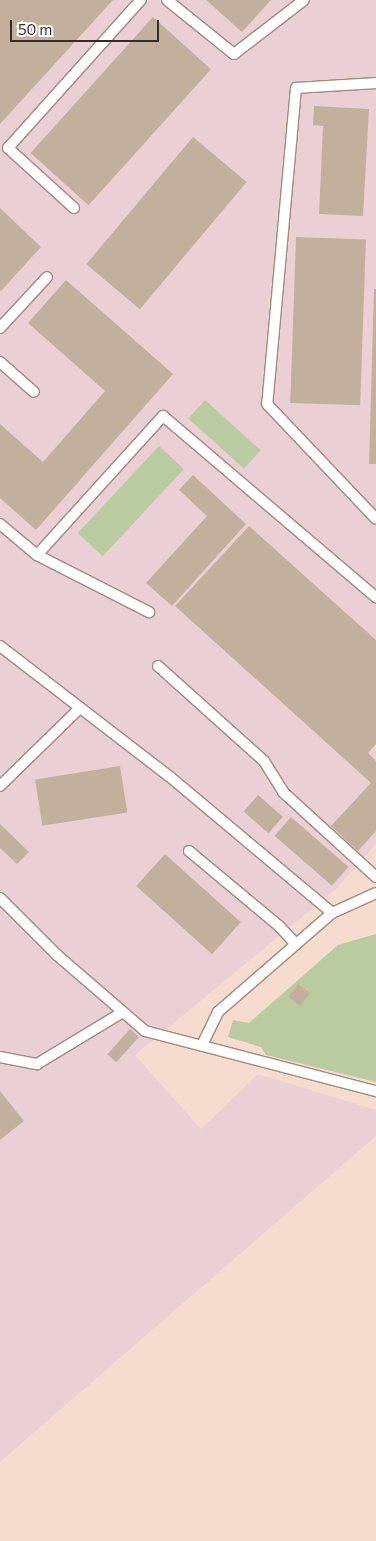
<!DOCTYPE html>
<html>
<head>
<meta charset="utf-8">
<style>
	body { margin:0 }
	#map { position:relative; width:376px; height:1541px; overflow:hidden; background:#f5dcce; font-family:Commissioner,sans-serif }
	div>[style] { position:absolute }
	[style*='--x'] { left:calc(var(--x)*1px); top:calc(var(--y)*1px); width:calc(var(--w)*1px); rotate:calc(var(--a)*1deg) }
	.industrial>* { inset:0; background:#ead0d5 }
	.green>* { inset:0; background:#bacba2; transform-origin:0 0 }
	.building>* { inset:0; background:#c2b09d; transform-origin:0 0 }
	.roads { filter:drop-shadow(1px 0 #a28a7e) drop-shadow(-1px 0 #a28a7e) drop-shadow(0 1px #a28a7e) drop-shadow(0 -1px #a28a7e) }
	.lane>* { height:10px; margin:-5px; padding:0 5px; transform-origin:5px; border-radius:5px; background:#fff }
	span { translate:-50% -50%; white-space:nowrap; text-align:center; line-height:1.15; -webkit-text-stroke:4.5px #fff; paint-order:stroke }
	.scale { position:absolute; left:10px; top:20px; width:149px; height:22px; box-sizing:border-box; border:2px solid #362c27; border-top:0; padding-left:6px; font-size:15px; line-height:18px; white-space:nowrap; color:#362c27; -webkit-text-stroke:4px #fff; paint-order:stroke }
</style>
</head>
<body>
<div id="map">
	<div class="industrial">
		<i style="clip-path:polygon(0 0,376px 0,376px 736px,370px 744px,376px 750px,376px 844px,336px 889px,135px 1055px,201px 1129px,258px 1074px,376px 1110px,376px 1136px,0 1462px)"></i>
	</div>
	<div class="green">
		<i style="left:205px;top:400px;width:75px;height:25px;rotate:42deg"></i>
		<i style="left:159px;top:446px;width:34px;height:119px;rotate:43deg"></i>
		<i style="clip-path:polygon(376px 934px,376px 1082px,266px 1055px,261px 1047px,228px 1037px,233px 1020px,249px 1023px,338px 945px)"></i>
	</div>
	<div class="building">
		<i style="clip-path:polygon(0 0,113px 0,0 124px)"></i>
		<i style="clip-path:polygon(206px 0,271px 0,242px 32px)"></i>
		<i style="left:153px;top:17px;width:78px;height:183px;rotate:42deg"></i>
		<i style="clip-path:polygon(314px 106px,369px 109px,363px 216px,319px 214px,323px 126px,313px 125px)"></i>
		<i style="left:193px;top:137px;width:70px;height:166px;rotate:40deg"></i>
		<i style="clip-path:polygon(0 208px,41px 247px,1px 291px,0 290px)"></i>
		<i style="left:296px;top:237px;width:70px;height:166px;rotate:2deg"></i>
		<i style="clip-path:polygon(66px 280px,173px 374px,36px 530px,0 498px,0 424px,43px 462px,105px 391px,28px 323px)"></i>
		<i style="clip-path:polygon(374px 289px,376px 289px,376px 464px,369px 464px)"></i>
		<i style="clip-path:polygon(193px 475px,246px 524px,172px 606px,146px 583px,207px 516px,179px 490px)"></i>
		<i style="clip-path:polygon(249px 526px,376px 640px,376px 744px,368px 753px,376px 761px,376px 831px,358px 851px,331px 826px,371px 783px,175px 606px)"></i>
		<i style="left:120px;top:766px;width:47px;height:86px;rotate:81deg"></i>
		<i style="left:258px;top:795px;width:33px;height:22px;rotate:41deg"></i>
		<i style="left:291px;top:817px;width:76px;height:25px;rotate:41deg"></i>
		<i style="clip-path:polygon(0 824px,29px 852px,17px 864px,0 848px)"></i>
		<i style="left:165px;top:854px;width:102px;height:43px;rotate:42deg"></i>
		<i style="left:298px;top:984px;width:15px;height:16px;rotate:37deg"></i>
		<i style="left:130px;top:1029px;width:12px;height:34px;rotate:42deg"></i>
		<i style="clip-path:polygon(0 1091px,24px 1121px,0 1140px)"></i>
	</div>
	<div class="roads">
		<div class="lane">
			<i style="--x:167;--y:0;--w:86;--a:38.9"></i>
			<i style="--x:234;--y:54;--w:88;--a:-37.6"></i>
			<i style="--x:376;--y:83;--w:80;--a:176.4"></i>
			<i style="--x:296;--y:88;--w:317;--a:95.2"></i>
			<i style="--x:267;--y:404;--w:158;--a:46.5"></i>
			<i style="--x:74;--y:208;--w:89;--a:-137.7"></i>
			<i style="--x:8;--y:148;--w:199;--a:-48.1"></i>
			<i style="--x:0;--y:328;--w:69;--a:-47.3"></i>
			<i style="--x:0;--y:362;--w:45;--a:41.4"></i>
			<i style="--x:0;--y:524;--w:48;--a:40"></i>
			<i style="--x:37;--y:555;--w:188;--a:-47.8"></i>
			<i style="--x:163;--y:416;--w:280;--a:40.4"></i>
			<i style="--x:37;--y:555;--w:126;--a:27"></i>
			<i style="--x:0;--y:646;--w:213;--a:37.6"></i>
			<i style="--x:169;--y:776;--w:213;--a:40"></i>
			<i style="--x:158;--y:666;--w:142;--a:41.9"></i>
			<i style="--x:264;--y:761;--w:36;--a:58"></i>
			<i style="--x:283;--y:792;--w:126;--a:42.4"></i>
			<i style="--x:0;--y:786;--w:112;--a:-44.3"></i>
			<i style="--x:189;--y:851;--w:117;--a:39.8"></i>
			<i style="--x:279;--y:926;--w:25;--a:47"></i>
			<i style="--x:0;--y:898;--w:81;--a:45"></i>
			<i style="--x:57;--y:955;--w:116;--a:40.8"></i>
			<i style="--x:145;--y:1031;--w:239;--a:14.6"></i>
			<i style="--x:202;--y:1045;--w:37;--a:-64"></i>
			<i style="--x:218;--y:1012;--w:151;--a:-41"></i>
			<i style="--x:332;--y:913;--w:48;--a:-24.4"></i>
			<i style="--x:0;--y:1057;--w:38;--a:11"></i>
			<i style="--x:37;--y:1064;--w:100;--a:-31.2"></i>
		</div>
	</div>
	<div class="scale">50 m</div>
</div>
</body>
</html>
